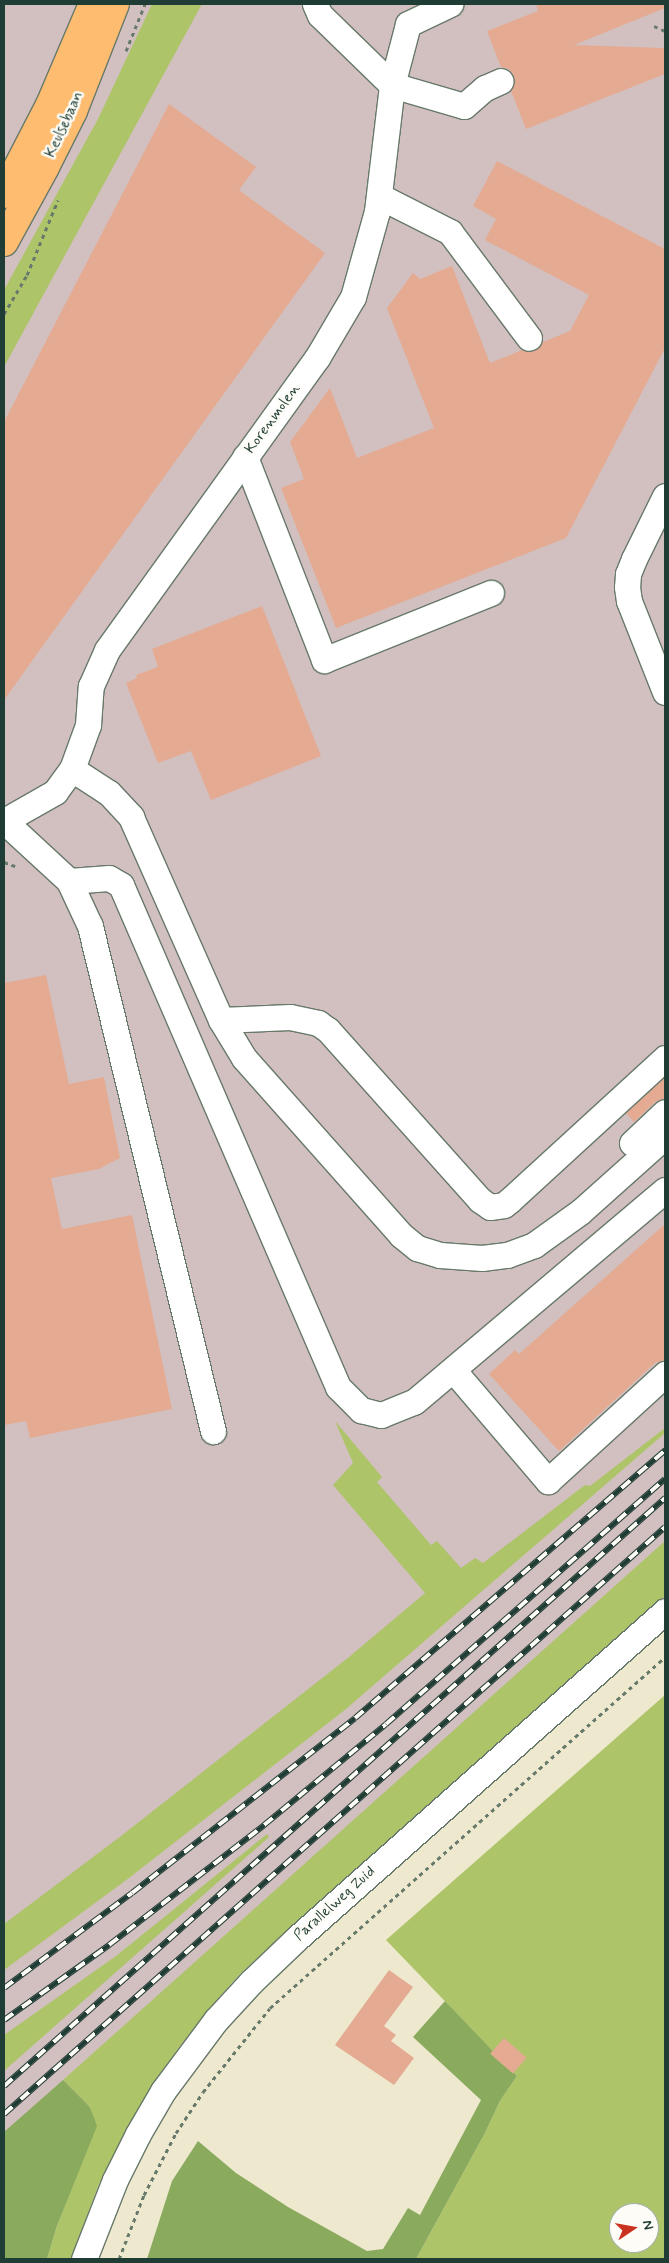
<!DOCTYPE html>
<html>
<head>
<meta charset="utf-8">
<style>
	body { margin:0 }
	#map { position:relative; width:669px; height:2263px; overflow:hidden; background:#ede8ce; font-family:Mynerve,sans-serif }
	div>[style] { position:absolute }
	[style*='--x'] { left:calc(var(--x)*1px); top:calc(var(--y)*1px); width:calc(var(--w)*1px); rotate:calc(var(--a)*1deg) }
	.industrial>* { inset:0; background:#d2bfbf }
	.green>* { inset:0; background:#aec469 }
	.forest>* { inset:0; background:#8aaa5d }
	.building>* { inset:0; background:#e4ab92; transform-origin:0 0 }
	.path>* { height:3px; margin-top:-1.5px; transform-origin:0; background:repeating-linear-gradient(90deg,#67796a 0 4px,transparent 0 8px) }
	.roads { filter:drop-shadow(1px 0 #67796a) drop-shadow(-1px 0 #67796a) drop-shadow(0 1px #67796a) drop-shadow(0 -1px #67796a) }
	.minor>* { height:25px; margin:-12.5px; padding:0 12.5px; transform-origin:12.5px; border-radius:12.5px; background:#fff }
	.major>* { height:28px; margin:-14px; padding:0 14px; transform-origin:14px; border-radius:14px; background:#fdbc6f }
	.rail>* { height:5.5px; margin-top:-2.75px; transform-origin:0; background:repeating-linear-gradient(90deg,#fdfcf7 0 11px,#1f3d34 0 22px); box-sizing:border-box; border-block:1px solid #1f3d34 }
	span { translate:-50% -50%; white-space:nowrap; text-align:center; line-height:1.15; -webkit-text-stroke:5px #fdfcf7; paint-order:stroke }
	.street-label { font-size:15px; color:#1f3d34 }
	.frame { position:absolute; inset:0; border:5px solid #1f3d34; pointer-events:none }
	.north { position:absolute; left:609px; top:2203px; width:50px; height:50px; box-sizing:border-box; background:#fdfcf7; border:1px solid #a4b0a9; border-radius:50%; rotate:78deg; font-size:14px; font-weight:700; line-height:20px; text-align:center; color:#1f3d34 }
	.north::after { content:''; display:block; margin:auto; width:18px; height:22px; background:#c8321e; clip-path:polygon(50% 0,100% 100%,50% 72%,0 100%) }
</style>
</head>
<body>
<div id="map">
	<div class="industrial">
		<i style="clip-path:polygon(4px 4px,665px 4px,665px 1575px,4px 2181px)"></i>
	</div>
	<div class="green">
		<i style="clip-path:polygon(152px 4px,202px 4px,4px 367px,4px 290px,98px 119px)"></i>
		<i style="clip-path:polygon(335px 1421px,382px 1477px,377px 1482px,431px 1545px,437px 1541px,461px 1568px,475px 1558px,483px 1563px,585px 1485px,590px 1486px,665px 1428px,665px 1433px,346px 1709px,129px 1878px,4px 1970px,4px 1924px,121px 1836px,349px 1657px,425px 1593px,333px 1485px,353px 1463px)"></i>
		<i style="clip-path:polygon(665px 1541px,665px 1596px,273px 1944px,241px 1973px,214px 2003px,177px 2050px,133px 2118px,99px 2184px,71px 2259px,47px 2259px,57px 2226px,96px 2126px,90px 2107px,63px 2080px)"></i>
		<i style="clip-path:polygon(evenodd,665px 1695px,665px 2259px,416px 2259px,485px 2133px,500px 2101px,517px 2076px,386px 1940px,665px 1695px,619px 2213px,649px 2213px,649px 2243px,619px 2243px,619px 2213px)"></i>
		<i style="clip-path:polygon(267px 1834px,269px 1837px,4px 2071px,4px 2035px,116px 1956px)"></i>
	</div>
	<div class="forest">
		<i style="clip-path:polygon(445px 2001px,517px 2076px,500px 2101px,485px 2133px,416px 2259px,147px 2259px,172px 2181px,198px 2141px,236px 2173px,288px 2207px,367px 2251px,383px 2249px,408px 2208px,420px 2215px,481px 2100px,413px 2037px)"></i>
		<i style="clip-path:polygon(63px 2080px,90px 2107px,97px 2126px,57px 2226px,47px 2259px,4px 2259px,4px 2132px)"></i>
	</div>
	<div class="building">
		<i style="clip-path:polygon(536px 4px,665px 4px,665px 8px,574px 45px,664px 48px,665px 74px,526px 129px,511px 91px,515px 83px,514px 76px,509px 69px,501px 67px,487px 31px,538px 11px)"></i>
		<i style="clip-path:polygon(169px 104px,256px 167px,239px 190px,325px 253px,4px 700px,4px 422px)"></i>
		<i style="clip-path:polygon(497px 161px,665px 249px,665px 348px,566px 538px,336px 628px,281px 488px,304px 479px,290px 442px,330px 388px,357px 458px,434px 428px,387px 308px,413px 273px,420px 279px,452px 266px,490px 363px,522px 350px,531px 352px,538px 349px,543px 342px,570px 331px,589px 295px,485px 240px,496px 219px,473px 206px)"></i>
		<i style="clip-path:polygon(262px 606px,321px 756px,211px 800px,191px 751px,158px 763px,126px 683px,137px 678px,136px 675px,158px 667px,152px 649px)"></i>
		<i style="clip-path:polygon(46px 975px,69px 1084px,104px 1077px,120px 1158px,99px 1169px,51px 1178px,62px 1229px,132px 1215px,172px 1409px,30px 1438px,26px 1421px,4px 1425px,4px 983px)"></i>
		<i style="clip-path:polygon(665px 1077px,665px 1098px,655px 1102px,634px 1122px,626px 1113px)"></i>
		<i style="clip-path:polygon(665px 1224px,665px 1360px,655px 1363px,559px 1451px,489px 1374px,515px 1350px,519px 1354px)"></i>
		<i style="clip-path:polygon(389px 1970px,413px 1987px,384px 2026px,396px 2035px,391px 2041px,414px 2058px,394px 2085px,335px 2045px)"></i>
		<i style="left:504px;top:2038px;width:30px;height:21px;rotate:41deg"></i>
	</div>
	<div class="path">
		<i style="--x:654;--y:26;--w:12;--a:24"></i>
		<i style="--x:126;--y:51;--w:51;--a:-68"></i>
		<i style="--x:4;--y:314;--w:45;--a:-59.5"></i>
		<i style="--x:27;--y:275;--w:81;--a:-67.5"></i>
		<i style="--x:4;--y:862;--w:12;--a:20"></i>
		<i style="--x:119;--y:2259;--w:69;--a:-68.7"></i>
		<i style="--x:144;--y:2195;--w:70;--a:-62.7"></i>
		<i style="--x:176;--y:2133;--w:49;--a:-56.6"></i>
		<i style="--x:203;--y:2092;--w:107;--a:-51.4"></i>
		<i style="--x:270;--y:2008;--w:528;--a:-41.62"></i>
	</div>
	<div class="roads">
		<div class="minor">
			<i style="--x:315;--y:4;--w:12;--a:66"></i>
			<i style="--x:320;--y:15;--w:100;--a:44.2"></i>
			<i style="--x:392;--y:85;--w:75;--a:16.3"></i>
			<i style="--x:464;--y:106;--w:28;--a:-41"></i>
			<i style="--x:485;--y:88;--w:17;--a:-24"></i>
			<i style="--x:379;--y:196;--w:80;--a:26.9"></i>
			<i style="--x:450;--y:232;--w:132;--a:53.3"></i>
			<i style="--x:245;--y:457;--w:218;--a:68.7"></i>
			<i style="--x:324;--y:660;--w:180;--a:-21.9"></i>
			<i style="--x:665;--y:496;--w:70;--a:116.2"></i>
			<i style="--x:634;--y:559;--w:16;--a:112"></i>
			<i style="--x:628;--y:574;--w:13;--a:94"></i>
			<i style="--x:627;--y:587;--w:14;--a:82"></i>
			<i style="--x:629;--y:601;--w:98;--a:68.4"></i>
			<i style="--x:72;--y:769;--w:44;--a:33"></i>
			<i style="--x:109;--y:793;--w:33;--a:47"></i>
			<i style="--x:131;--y:817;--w:222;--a:66.1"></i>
			<i style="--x:221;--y:1020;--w:44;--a:58.8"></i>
			<i style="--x:244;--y:1058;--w:237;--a:48.4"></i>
			<i style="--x:401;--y:1235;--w:21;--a:39"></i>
			<i style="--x:417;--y:1248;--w:24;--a:17"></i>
			<i style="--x:440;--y:1255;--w:42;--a:4.1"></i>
			<i style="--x:482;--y:1258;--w:25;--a:-7"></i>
			<i style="--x:507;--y:1255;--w:29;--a:-20"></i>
			<i style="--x:534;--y:1245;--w:57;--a:-35.7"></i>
			<i style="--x:580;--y:1212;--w:114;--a:-41.8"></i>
			<i style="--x:4;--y:821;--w:59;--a:-29.6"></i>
			<i style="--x:55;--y:792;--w:29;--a:-54"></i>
			<i style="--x:72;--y:769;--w:47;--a:-70"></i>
			<i style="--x:88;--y:725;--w:39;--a:-86"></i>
			<i style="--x:91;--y:686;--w:39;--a:-66"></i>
			<i style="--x:107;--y:650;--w:360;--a:-54.3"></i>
			<i style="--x:317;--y:358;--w:71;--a:-59.5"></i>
			<i style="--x:353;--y:297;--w:89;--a:-74.4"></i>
			<i style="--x:377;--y:211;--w:127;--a:-83.2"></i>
			<i style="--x:392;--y:85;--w:63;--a:-75.3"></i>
			<i style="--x:408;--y:24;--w:47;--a:-25.5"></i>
			<i style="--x:4;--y:821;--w:88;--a:42.7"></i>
			<i style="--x:69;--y:881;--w:50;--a:65"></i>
			<i style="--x:90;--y:926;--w:520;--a:76.31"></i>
			<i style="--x:69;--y:881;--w:40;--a:-4.3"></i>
			<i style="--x:109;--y:878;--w:14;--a:30"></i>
			<i style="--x:121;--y:885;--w:547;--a:66.62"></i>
			<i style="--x:338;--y:1387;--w:33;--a:45"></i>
			<i style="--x:361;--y:1410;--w:21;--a:14"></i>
			<i style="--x:381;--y:1415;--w:35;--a:-22"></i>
			<i style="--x:414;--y:1402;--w:329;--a:-40.2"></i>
			<i style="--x:221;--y:1020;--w:69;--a:-2.5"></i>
			<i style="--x:290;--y:1017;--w:29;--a:12"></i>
			<i style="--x:318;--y:1023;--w:12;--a:35"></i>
			<i style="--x:328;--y:1030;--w:228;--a:48.2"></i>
			<i style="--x:480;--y:1200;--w:12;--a:35"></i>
			<i style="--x:490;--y:1207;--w:14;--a:-8"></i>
			<i style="--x:504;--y:1205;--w:8;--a:-40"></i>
			<i style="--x:510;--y:1200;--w:210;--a:-42.5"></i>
			<i style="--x:632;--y:1143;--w:45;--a:-43.2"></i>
			<i style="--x:454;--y:1371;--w:145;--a:49.5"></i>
			<i style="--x:548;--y:1481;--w:159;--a:-42.4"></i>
			<i style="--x:84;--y:2259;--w:85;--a:-68.6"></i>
			<i style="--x:115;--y:2180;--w:51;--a:-63.4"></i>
			<i style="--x:138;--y:2134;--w:50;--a:-59.8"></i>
			<i style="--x:163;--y:2091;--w:89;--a:-53.3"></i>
			<i style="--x:216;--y:2020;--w:52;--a:-47.4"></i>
			<i style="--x:251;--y:1982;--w:62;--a:-43.7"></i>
			<i style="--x:296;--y:1939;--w:494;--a:-41.6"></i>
		</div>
		<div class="major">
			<i style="--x:4;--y:194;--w:100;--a:-62.7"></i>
			<i style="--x:50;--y:105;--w:110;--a:-66.9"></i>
			<i style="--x:4;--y:242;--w:85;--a:-61.3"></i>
			<i style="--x:45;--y:167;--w:63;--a:-63.4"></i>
			<i style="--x:73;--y:111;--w:115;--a:-68.6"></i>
		</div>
	</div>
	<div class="rail">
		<i style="--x:4;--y:1988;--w:159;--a:-36.6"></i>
		<i style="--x:132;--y:1893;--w:283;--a:-38.1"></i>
		<i style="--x:355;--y:1718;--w:410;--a:-40.8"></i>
		<i style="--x:4;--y:2020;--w:129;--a:-35.5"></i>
		<i style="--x:109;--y:1945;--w:196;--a:-37.7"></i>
		<i style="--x:264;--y:1825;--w:158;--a:-39.6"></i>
		<i style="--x:386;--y:1724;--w:371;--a:-41.3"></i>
		<i style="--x:4;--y:2086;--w:885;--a:-41.66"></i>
		<i style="--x:4;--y:2114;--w:884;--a:-41.61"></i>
	</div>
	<div class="street-label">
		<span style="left:65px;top:125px;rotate:-65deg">Keulsebaan</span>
		<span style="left:273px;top:419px;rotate:-54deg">Korenmolen</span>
		<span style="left:335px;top:1904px;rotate:-42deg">Parallelweg Zuid</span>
	</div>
	<div class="frame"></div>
	<div class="north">N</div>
</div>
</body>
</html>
